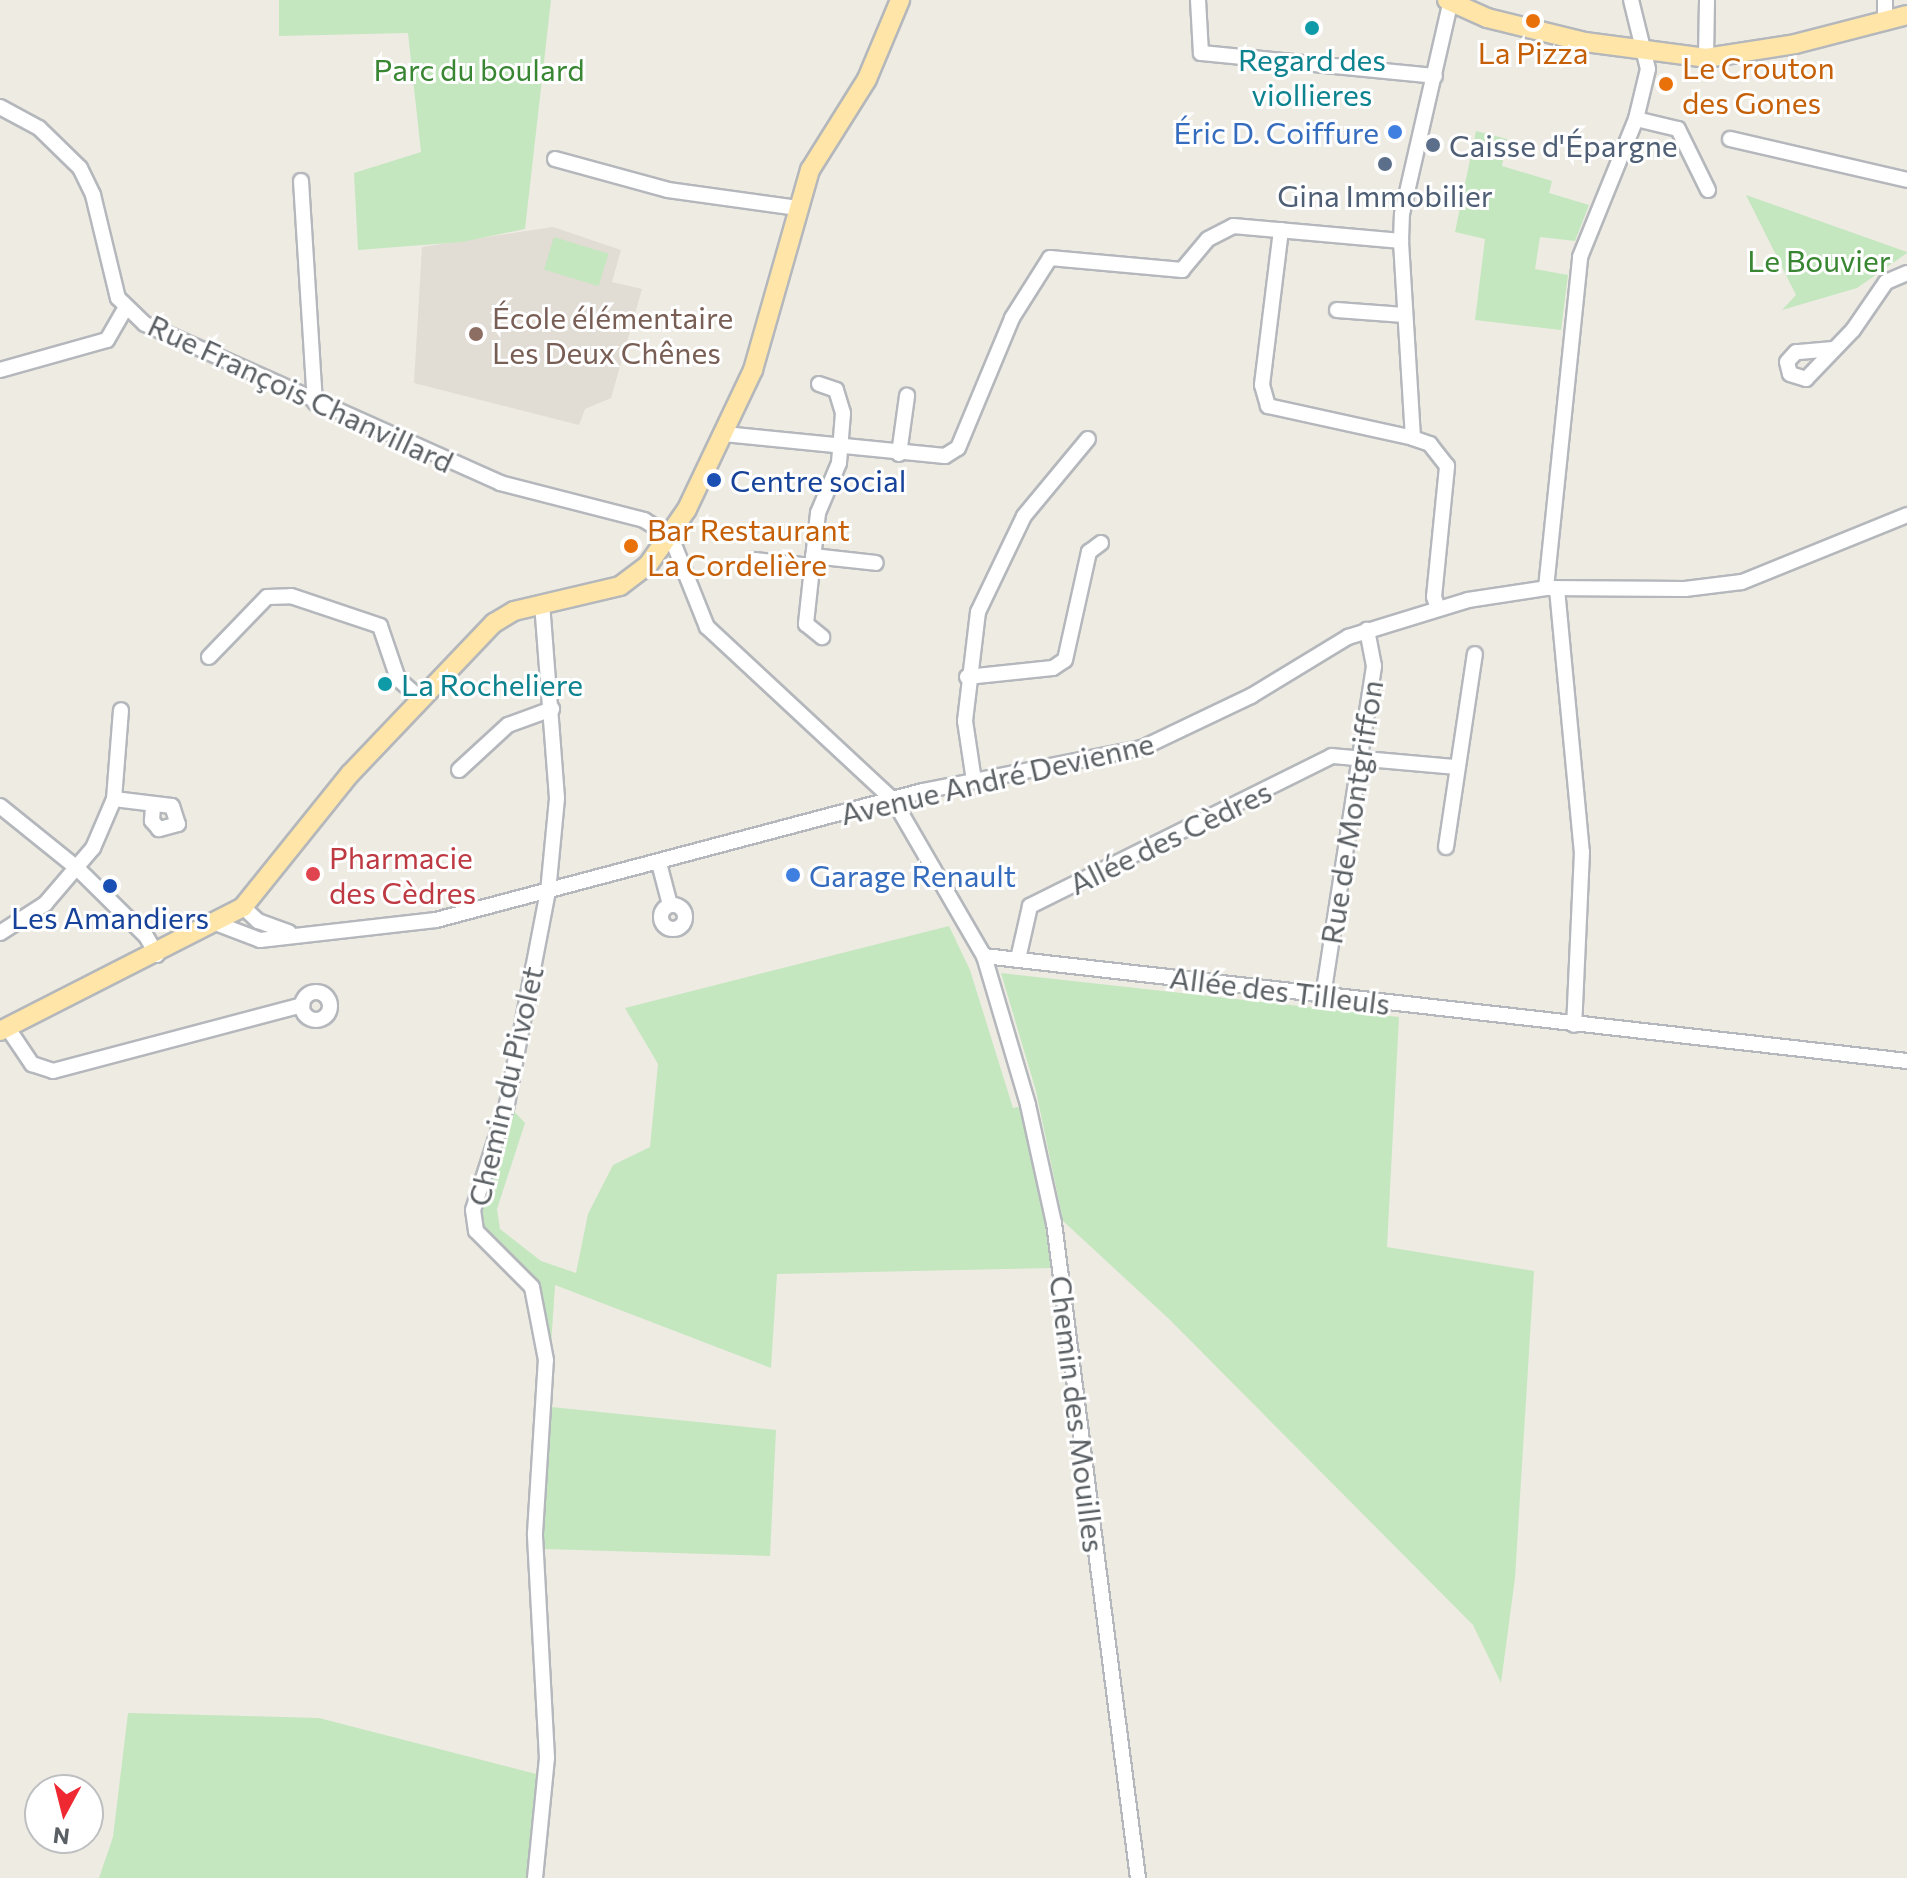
<!DOCTYPE html>
<html>
<head>
<meta charset="utf-8">
<style>
	body { margin:0 }
	#map { position:relative; width:1907px; height:1878px; overflow:hidden; background:#eeebe3; font-family:Commissioner,sans-serif }
	div>[style] { position:absolute }
	[style*='--x'] { left:calc(var(--x)*1px); top:calc(var(--y)*1px); width:calc(var(--w)*1px); rotate:calc(var(--a)*1deg) }
	.education>* { inset:0; background:#e1dcd4 }
	.green>* { inset:0; background:#c4e7bf; transform-origin:0 0 }
	.roads { filter:drop-shadow(2px 0 #b4b7bb) drop-shadow(-2px 0 #b4b7bb) drop-shadow(0 2px #b4b7bb) drop-shadow(0 -2px #b4b7bb) }
	.minor>* { height:14px; margin:-7px; padding:0 7px; transform-origin:7px; border-radius:7px; background:#fff }
	.minor>.ring { margin:-7px; padding:0; box-sizing:content-box; background:none; border:14px solid #fff; border-radius:50% }
	.major>* { height:18px; margin:-9px; padding:0 9px; transform-origin:9px; border-radius:9px; background:#ffe6a8 }
	.dots>* { width:22px; height:22px; translate:-50% -50%; box-sizing:border-box; border:4px solid #fff; border-radius:50% }
	span { translate:-50% -50%; white-space:nowrap; text-align:center; line-height:1.15; -webkit-text-stroke:6px #fff; paint-order:stroke }
	.food-label { font-size:30px; color:#c56008 }
	.left { translate:0 -50%; text-align:left }
	.culture-label { font-size:30px; color:#0d838f }
	.park-label { font-size:30px; color:#388532 }
	.shop-label { font-size:30px; color:#366cbe }
	.right { translate:-100% -50%; text-align:right }
	.service-label { font-size:30px; color:#4e5e75 }
	.education-label { font-size:30px; color:#785e54 }
	.street-label { font-size:30px; color:#5b6064 }
	.transit-label { font-size:30px; color:#164399 }
	.health-label { font-size:30px; color:#be3a42 }
	.north { position:absolute; left:24px; top:1774px; width:80px; height:80px; box-sizing:border-box; background:#fff; border:2px solid #bdbfc1; border-radius:50%; rotate:187deg; font-size:22px; font-weight:700; line-height:32px; text-align:center; color:#5b6064 }
	.north::after { content:''; display:block; margin:auto; width:28px; height:36px; background:#ee2932; clip-path:polygon(50% 0,100% 100%,50% 72%,0 100%) }
</style>
</head>
<body>
<div id="map">
	<div class="education">
		<i style="clip-path:polygon(553px 227px,621px 250px,612px 282px,642px 289px,611px 398px,585px 409px,579px 425px,414px 383px,422px 247px)"></i>
	</div>
	<div class="green">
		<i style="clip-path:polygon(279px 0,551px 0,525px 229px,462px 242px,358px 250px,354px 173px,421px 152px,408px 33px,279px 36px)"></i>
		<i style="clip-path:polygon(1476px 131px,1507px 139px,1502px 166px,1552px 181px,1549px 193px,1589px 205px,1575px 241px,1540px 237px,1535px 269px,1568px 275px,1561px 330px,1475px 320px,1485px 239px,1455px 232px)"></i>
		<i style="clip-path:polygon(1746px 195px,1907px 252px,1907px 253px,1857px 288px,1782px 310px,1796px 295px)"></i>
		<i style="left:554px;top:237px;width:57px;height:34px;rotate:17deg"></i>
		<i style="clip-path:polygon(949px 926px,970px 970px,1013px 1108px,1028px 1105px,1051px 1268px,777px 1274px,771px 1368px,555px 1285px,551px 1346px,532px 1287px,476px 1231px,473px 1210px,507px 1104px,525px 1123px,497px 1209px,500px 1229px,541px 1261px,576px 1273px,588px 1214px,613px 1165px,650px 1147px,658px 1064px,625px 1008px)"></i>
		<i style="clip-path:polygon(1001px 973px,1399px 1017px,1387px 1247px,1534px 1271px,1515px 1578px,1501px 1683px,1473px 1625px,1169px 1319px,1063px 1221px,1036px 1091px)"></i>
		<i style="clip-path:polygon(551px 1407px,776px 1430px,770px 1556px,545px 1549px,540px 1533px)"></i>
		<i style="clip-path:polygon(128px 1713px,319px 1718px,544px 1776px,534px 1878px,99px 1878px,113px 1837px)"></i>
	</div>
	<div class="roads">
		<div class="minor">
			<i style="--x:1198;--y:0;--w:53;--a:86.8"></i>
			<i style="--x:1201;--y:53;--w:235;--a:5.6"></i>
			<i style="--x:1885;--y:0;--w:18;--a:90"></i>
			<i style="--x:1706;--y:58;--w:58;--a:-89"></i>
			<i style="--x:0;--y:107;--w:44;--a:28.3"></i>
			<i style="--x:39;--y:128;--w:57;--a:44.3"></i>
			<i style="--x:80;--y:168;--w:30;--a:64"></i>
			<i style="--x:93;--y:195;--w:106;--a:76.4"></i>
			<i style="--x:118;--y:298;--w:37;--a:44"></i>
			<i style="--x:145;--y:324;--w:389;--a:24.1"></i>
			<i style="--x:500;--y:483;--w:149;--a:14.4"></i>
			<i style="--x:644;--y:520;--w:32;--a:32"></i>
			<i style="--x:671;--y:537;--w:97;--a:68.2"></i>
			<i style="--x:707;--y:627;--w:255;--a:42.9"></i>
			<i style="--x:894;--y:801;--w:179;--a:59.9"></i>
			<i style="--x:984;--y:956;--w:155;--a:73.5"></i>
			<i style="--x:1028;--y:1105;--w:121;--a:77.6"></i>
			<i style="--x:1054;--y:1223;--w:660;--a:82.69"></i>
			<i style="--x:1636;--y:119;--w:43;--a:13.4"></i>
			<i style="--x:1678;--y:129;--w:68;--a:63.8"></i>
			<i style="--x:1730;--y:139;--w:182;--a:13"></i>
			<i style="--x:555;--y:159;--w:117;--a:15.3"></i>
			<i style="--x:668;--y:190;--w:131;--a:7.9"></i>
			<i style="--x:301;--y:181;--w:222;--a:86.4"></i>
			<i style="--x:1281;--y:230;--w:156;--a:97"></i>
			<i style="--x:1262;--y:385;--w:22;--a:74"></i>
			<i style="--x:1268;--y:406;--w:148;--a:12.4"></i>
			<i style="--x:1337;--y:310;--w:67;--a:4.3"></i>
			<i style="--x:1833;--y:349;--w:37;--a:175"></i>
			<i style="--x:1796;--y:352;--w:13;--a:132"></i>
			<i style="--x:1787;--y:362;--w:12;--a:76"></i>
			<i style="--x:1790;--y:374;--w:17;--a:17"></i>
			<i style="--x:1806;--y:379;--w:68;--a:-46.2"></i>
			<i style="--x:1853;--y:330;--w:58;--a:-55.5"></i>
			<i style="--x:1886;--y:282;--w:23;--a:-23"></i>
			<i style="--x:0;--y:370;--w:111;--a:-15.7"></i>
			<i style="--x:107;--y:340;--w:36;--a:-60"></i>
			<i style="--x:819;--y:384;--w:18;--a:19"></i>
			<i style="--x:836;--y:390;--w:24;--a:73"></i>
			<i style="--x:843;--y:413;--w:50;--a:94.6"></i>
			<i style="--x:839;--y:463;--w:54;--a:112.8"></i>
			<i style="--x:818;--y:513;--w:112;--a:96.2"></i>
			<i style="--x:806;--y:624;--w:21;--a:39"></i>
			<i style="--x:724;--y:434;--w:222;--a:5.7"></i>
			<i style="--x:945;--y:456;--w:15;--a:-32"></i>
			<i style="--x:958;--y:448;--w:141;--a:-67.4"></i>
			<i style="--x:1012;--y:318;--w:71;--a:-57.7"></i>
			<i style="--x:1050;--y:258;--w:133;--a:5.2"></i>
			<i style="--x:1182;--y:270;--w:40;--a:-50"></i>
			<i style="--x:1208;--y:239;--w:28;--a:-27"></i>
			<i style="--x:1233;--y:226;--w:169;--a:5.1"></i>
			<i style="--x:899;--y:454;--w:59;--a:-82.1"></i>
			<i style="--x:813;--y:556;--w:63;--a:6.3"></i>
			<i style="--x:754;--y:560;--w:58;--a:5.9"></i>
			<i style="--x:1546;--y:588;--w:333;--a:-84.1"></i>
			<i style="--x:1580;--y:257;--w:149;--a:-67.9"></i>
			<i style="--x:1636;--y:119;--w:51;--a:-76.5"></i>
			<i style="--x:1648;--y:69;--w:71;--a:-103.8"></i>
			<i style="--x:1557;--y:589;--w:264;--a:84.6"></i>
			<i style="--x:1582;--y:852;--w:173;--a:92.6"></i>
			<i style="--x:1438;--y:608;--w:12;--a:-110"></i>
			<i style="--x:1434;--y:597;--w:132;--a:-84.3"></i>
			<i style="--x:1447;--y:466;--w:28;--a:-128"></i>
			<i style="--x:1430;--y:444;--w:18;--a:-161"></i>
			<i style="--x:1413;--y:438;--w:197;--a:-93.5"></i>
			<i style="--x:1401;--y:241;--w:27;--a:-88"></i>
			<i style="--x:1402;--y:214;--w:220;--a:-77.1"></i>
			<i style="--x:209;--y:657;--w:83;--a:-46"></i>
			<i style="--x:267;--y:597;--w:24;--a:-2"></i>
			<i style="--x:291;--y:596;--w:94;--a:18.6"></i>
			<i style="--x:380;--y:626;--w:56;--a:71.2"></i>
			<i style="--x:398;--y:679;--w:30;--a:41"></i>
			<i style="--x:967;--y:677;--w:86;--a:-6"></i>
			<i style="--x:1053;--y:668;--w:14;--a:-34"></i>
			<i style="--x:1065;--y:660;--w:111;--a:-77.5"></i>
			<i style="--x:1089;--y:552;--w:15;--a:-37"></i>
			<i style="--x:459;--y:770;--w:67;--a:-42.6"></i>
			<i style="--x:508;--y:725;--w:47;--a:-20"></i>
			<i style="--x:974;--y:781;--w:61;--a:-98.5"></i>
			<i style="--x:965;--y:721;--w:110;--a:-83.2"></i>
			<i style="--x:978;--y:612;--w:106;--a:-64.4"></i>
			<i style="--x:1024;--y:516;--w:100;--a:-50.3"></i>
			<i style="--x:114;--y:799;--w:58;--a:6.9"></i>
			<i style="--x:172;--y:806;--w:19;--a:72"></i>
			<i style="--x:178;--y:824;--w:20;--a:165"></i>
			<i style="--x:159;--y:829;--w:11;--a:-131"></i>
			<i style="--x:152;--y:821;--w:16;--a:-86"></i>
			<i style="--x:0;--y:806;--w:100;--a:38.9"></i>
			<i style="--x:78;--y:869;--w:95;--a:44.6"></i>
			<i style="--x:146;--y:936;--w:22;--a:60"></i>
			<i style="--x:1446;--y:847;--w:195;--a:-81.5"></i>
			<i style="--x:659;--y:863;--w:43;--a:75.3"></i>
			<i class="ring" style="left:661px;top:905px;width:10px;height:10px"></i>
			<i style="--x:243;--y:907;--w:21;--a:43"></i>
			<i style="--x:258;--y:921;--w:33;--a:20"></i>
			<i style="--x:218;--y:924;--w:45;--a:20.9"></i>
			<i style="--x:260;--y:940;--w:177;--a:-6.5"></i>
			<i style="--x:436;--y:920;--w:504;--a:-14.84"></i>
			<i style="--x:923;--y:791;--w:223;--a:-11.1"></i>
			<i style="--x:1142;--y:748;--w:121;--a:-25.5"></i>
			<i style="--x:1251;--y:696;--w:114;--a:-31.3"></i>
			<i style="--x:1348;--y:637;--w:126;--a:-17.1"></i>
			<i style="--x:1468;--y:600;--w:79;--a:-8.7"></i>
			<i style="--x:1546;--y:588;--w:139;--a:0.4"></i>
			<i style="--x:1685;--y:589;--w:57;--a:-7"></i>
			<i style="--x:1742;--y:582;--w:178;--a:-22.1"></i>
			<i style="--x:0;--y:933;--w:54;--a:-32.8"></i>
			<i style="--x:45;--y:904;--w:74;--a:-49.4"></i>
			<i style="--x:93;--y:848;--w:53;--a:-66.8"></i>
			<i style="--x:114;--y:799;--w:89;--a:-85.5"></i>
			<i style="--x:984;--y:956;--w:929;--a:6.49"></i>
			<i style="--x:1018;--y:959;--w:54;--a:-77.2"></i>
			<i style="--x:1030;--y:906;--w:337;--a:-26.4"></i>
			<i style="--x:1332;--y:756;--w:124;--a:5.1"></i>
			<i class="ring" style="left:302px;top:992px;width:14px;height:14px"></i>
			<i style="--x:1323;--y:996;--w:334;--a:-81.2"></i>
			<i style="--x:1374;--y:666;--w:37;--a:-101"></i>
			<i style="--x:7;--y:1027;--w:45;--a:56"></i>
			<i style="--x:32;--y:1064;--w:22;--a:18"></i>
			<i style="--x:53;--y:1071;--w:258;--a:-14.8"></i>
			<i style="--x:535;--y:1878;--w:121;--a:-84.3"></i>
			<i style="--x:547;--y:1758;--w:225;--a:-93.1"></i>
			<i style="--x:535;--y:1533;--w:173;--a:-86.4"></i>
			<i style="--x:546;--y:1360;--w:74;--a:-100.9"></i>
			<i style="--x:532;--y:1287;--w:79;--a:-135"></i>
			<i style="--x:476;--y:1231;--w:21;--a:-98"></i>
			<i style="--x:473;--y:1210;--w:111;--a:-72.2"></i>
			<i style="--x:507;--y:1104;--w:216;--a:-79.1"></i>
			<i style="--x:548;--y:892;--w:94;--a:-84.5"></i>
			<i style="--x:557;--y:798;--w:194;--a:-94.4"></i>
		</div>
		<div class="major">
			<i style="--x:1447;--y:0;--w:44;--a:24.2"></i>
			<i style="--x:1487;--y:18;--w:101;--a:13.8"></i>
			<i style="--x:1585;--y:42;--w:122;--a:7.5"></i>
			<i style="--x:1706;--y:58;--w:90;--a:-8.9"></i>
			<i style="--x:1795;--y:44;--w:116;--a:-14.5"></i>
			<i style="--x:0;--y:1031;--w:273;--a:-27"></i>
			<i style="--x:243;--y:907;--w:171;--a:-51.2"></i>
			<i style="--x:350;--y:774;--w:209;--a:-46.4"></i>
			<i style="--x:494;--y:623;--w:23;--a:-31"></i>
			<i style="--x:514;--y:611;--w:109;--a:-13.3"></i>
			<i style="--x:620;--y:586;--w:35;--a:-37"></i>
			<i style="--x:648;--y:565;--w:68;--a:-55.1"></i>
			<i style="--x:687;--y:509;--w:154;--a:-64.6"></i>
			<i style="--x:753;--y:370;--w:208;--a:-74.1"></i>
			<i style="--x:810;--y:170;--w:107;--a:-57.9"></i>
			<i style="--x:867;--y:79;--w:86;--a:-67.3"></i>
		</div>
	</div>
	<div class="dots">
		<i style="left:1533px;top:21px;background:#e8710a"></i>
		<i style="left:1312px;top:28px;background:#0f9aa8"></i>
		<i style="left:1666px;top:84px;background:#e8710a"></i>
		<i style="left:1395px;top:132px;background:#3f7fe0"></i>
		<i style="left:1433px;top:145px;background:#5c6f8a"></i>
		<i style="left:1385px;top:164px;background:#5c6f8a"></i>
		<i style="left:476px;top:334px;background:#8d6e63"></i>
		<i style="left:714px;top:480px;background:#1a4fb4"></i>
		<i style="left:631px;top:546px;background:#e8710a"></i>
		<i style="left:385px;top:684px;background:#0f9aa8"></i>
		<i style="left:313px;top:874px;background:#e0444e"></i>
		<i style="left:793px;top:875px;background:#3f7fe0"></i>
		<i style="left:110px;top:886px;background:#1a4fb4"></i>
	</div>
	<div class="food-label">
		<span style="left:1533px;top:52px">La Pizza</span>
		<span class="left" style="left:1682px;top:84px">Le Crouton<br>des Gones</span>
		<span class="left" style="left:647px;top:546px">Bar Restaurant<br>La Cordelière</span>
	</div>
	<div class="culture-label">
		<span style="left:1312px;top:76px">Regard des<br>viollieres</span>
		<span class="left" style="left:401px;top:684px">La Rocheliere</span>
	</div>
	<div class="park-label">
		<span style="left:479px;top:69px">Parc du boulard</span>
		<span style="left:1819px;top:260px">Le Bouvier</span>
	</div>
	<div class="shop-label">
		<span class="right" style="left:1379px;top:132px">Éric D. Coiffure</span>
		<span class="left" style="left:809px;top:875px">Garage Renault</span>
	</div>
	<div class="service-label">
		<span class="left" style="left:1449px;top:145px">Caisse d'Épargne</span>
		<span style="left:1385px;top:195px">Gina Immobilier</span>
	</div>
	<div class="education-label">
		<span class="left" style="left:492px;top:334px">École élémentaire<br>Les Deux Chênes</span>
	</div>
	<div class="street-label">
		<span style="left:301px;top:393px;rotate:25deg">Rue François Chanvillard</span>
		<span style="left:997px;top:778px;rotate:-13deg">Avenue André Devienne</span>
		<span style="left:1351px;top:812px;rotate:-81deg">Rue de Montgriffon</span>
		<span style="left:1170px;top:837px;rotate:-26deg">Allée des Cèdres</span>
		<span style="left:1280px;top:990px;rotate:7deg">Allée des Tilleuls</span>
		<span style="left:505px;top:1086px;rotate:-77deg">Chemin du Pivolet</span>
		<span style="left:1078px;top:1414px;rotate:83deg">Chemin des Mouilles</span>
	</div>
	<div class="transit-label">
		<span class="left" style="left:730px;top:480px">Centre social</span>
		<span style="left:110px;top:917px">Les Amandiers</span>
	</div>
	<div class="health-label">
		<span class="left" style="left:329px;top:874px">Pharmacie<br>des Cèdres</span>
	</div>
	<div class="north">N</div>
</div>
</body>
</html>
